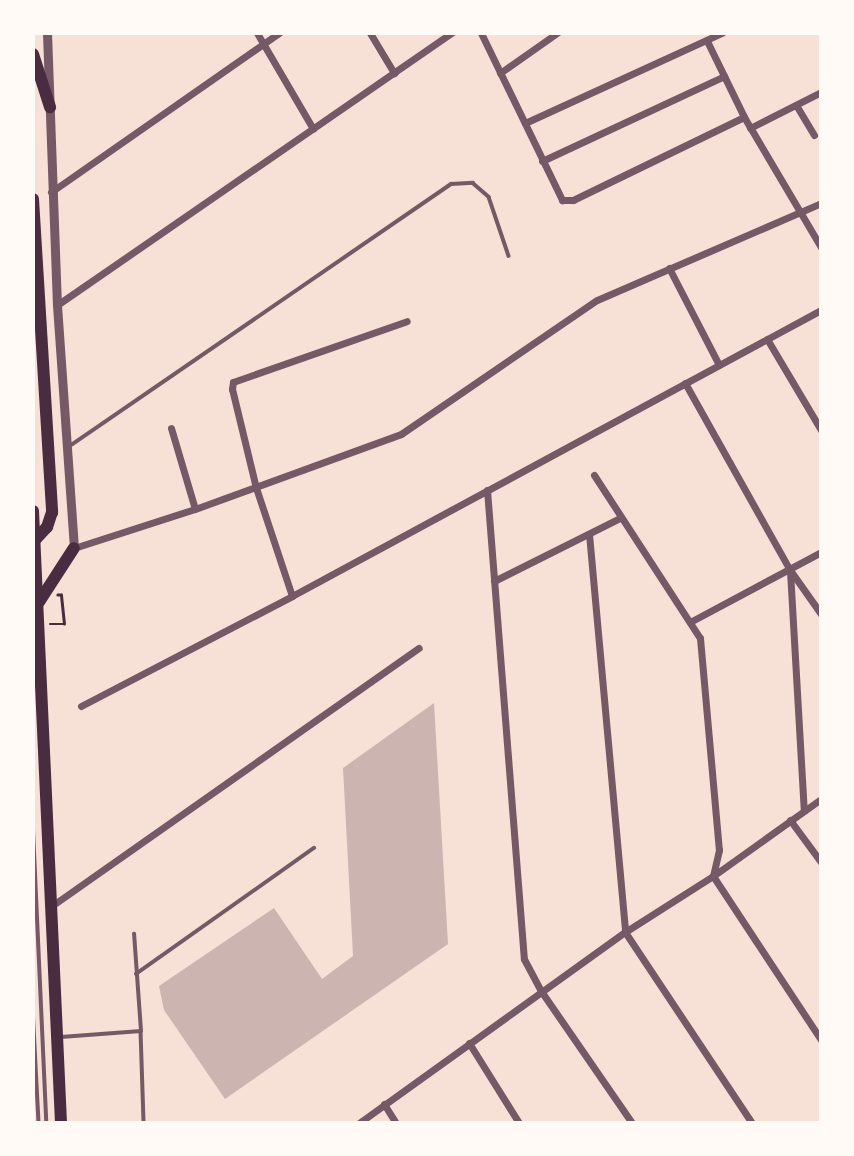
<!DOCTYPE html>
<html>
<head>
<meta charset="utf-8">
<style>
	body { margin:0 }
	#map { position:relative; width:854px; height:1156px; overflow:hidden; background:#f7e1d7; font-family:Cabin,sans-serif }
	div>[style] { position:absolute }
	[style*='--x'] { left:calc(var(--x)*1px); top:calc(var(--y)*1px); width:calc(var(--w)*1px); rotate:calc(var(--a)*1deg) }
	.building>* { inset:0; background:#ccb4b1 }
	.path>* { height:2.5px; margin:-1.25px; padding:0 1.25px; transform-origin:1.25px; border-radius:1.25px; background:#4a2c40 }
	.service>* { height:3.5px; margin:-1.75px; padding:0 1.75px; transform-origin:1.75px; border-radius:1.75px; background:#755966 }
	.minor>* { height:7px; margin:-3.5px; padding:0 3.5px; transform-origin:3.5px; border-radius:3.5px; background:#755966 }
	.tertiary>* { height:9px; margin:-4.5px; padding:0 4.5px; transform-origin:4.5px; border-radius:4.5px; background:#755966 }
	.trunk>* { height:12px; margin:-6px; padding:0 6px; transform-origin:6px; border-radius:6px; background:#4a2c40 }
	span { translate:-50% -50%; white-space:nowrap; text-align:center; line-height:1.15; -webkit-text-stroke:7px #fffaf5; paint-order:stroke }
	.frame { position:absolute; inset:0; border:35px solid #fffaf5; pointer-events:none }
</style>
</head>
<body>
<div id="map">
	<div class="building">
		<i style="clip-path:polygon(434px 703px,448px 944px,225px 1099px,164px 1010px,159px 986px,274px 908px,322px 979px,353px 956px,343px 768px)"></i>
	</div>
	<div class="path">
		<i style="--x:50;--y:624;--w:14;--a:0"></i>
		<i style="--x:64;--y:624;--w:29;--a:-96"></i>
		<i style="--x:61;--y:595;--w:3;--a:180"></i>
	</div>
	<div class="service">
		<i style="--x:67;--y:448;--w:466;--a:-34.5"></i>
		<i style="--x:451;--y:184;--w:22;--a:-3"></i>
		<i style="--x:473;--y:183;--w:21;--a:41"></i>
		<i style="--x:489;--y:197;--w:62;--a:71.3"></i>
		<i style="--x:33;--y:819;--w:304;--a:87.4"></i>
		<i style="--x:136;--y:974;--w:218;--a:-35.3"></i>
		<i style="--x:33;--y:1008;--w:115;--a:87"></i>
		<i style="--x:141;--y:1031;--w:92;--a:88.1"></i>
		<i style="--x:61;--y:1037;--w:80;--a:-4.3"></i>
		<i style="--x:141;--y:1031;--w:97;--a:-94.1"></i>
	</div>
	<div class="minor">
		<i style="--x:257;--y:33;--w:111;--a:59.7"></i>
		<i style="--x:370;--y:33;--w:47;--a:59"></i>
		<i style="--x:481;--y:33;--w:186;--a:64.1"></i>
		<i style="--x:562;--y:200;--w:11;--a:0"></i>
		<i style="--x:573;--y:200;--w:190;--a:-25.9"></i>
		<i style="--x:707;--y:41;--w:85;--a:64"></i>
		<i style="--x:744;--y:117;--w:151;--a:59.4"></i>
		<i style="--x:500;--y:73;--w:70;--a:-35.1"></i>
		<i style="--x:796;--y:105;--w:35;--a:59"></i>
		<i style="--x:525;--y:123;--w:217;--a:-24.6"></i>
		<i style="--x:750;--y:128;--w:80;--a:-26.9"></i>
		<i style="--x:542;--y:161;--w:201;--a:-25"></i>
		<i style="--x:51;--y:192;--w:278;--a:-34.9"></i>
		<i style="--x:669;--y:268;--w:109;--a:62.7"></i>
		<i style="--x:57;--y:305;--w:480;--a:-34.6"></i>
		<i style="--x:767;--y:339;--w:106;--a:59.3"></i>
		<i style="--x:685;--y:383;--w:214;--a:60.7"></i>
		<i style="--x:790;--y:570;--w:54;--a:54.8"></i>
		<i style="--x:171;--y:428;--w:84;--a:73.5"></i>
		<i style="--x:594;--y:475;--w:194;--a:57"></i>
		<i style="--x:700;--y:638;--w:213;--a:84.9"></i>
		<i style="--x:719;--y:850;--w:27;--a:103"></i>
		<i style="--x:713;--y:876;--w:196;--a:56.6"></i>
		<i style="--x:487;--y:490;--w:470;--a:85.5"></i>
		<i style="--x:524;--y:959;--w:36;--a:62"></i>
		<i style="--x:541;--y:991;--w:160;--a:55.4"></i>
		<i style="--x:589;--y:534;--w:400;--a:84.8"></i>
		<i style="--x:625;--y:932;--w:229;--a:56.4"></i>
		<i style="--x:74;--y:548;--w:127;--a:-17.9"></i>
		<i style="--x:195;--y:509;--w:219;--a:-20"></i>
		<i style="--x:401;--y:434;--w:237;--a:-34.4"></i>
		<i style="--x:597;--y:300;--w:244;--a:-23.4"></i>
		<i style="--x:790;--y:571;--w:240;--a:86.7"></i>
		<i style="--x:494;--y:581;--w:141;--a:-26.6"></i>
		<i style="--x:292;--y:596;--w:114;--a:-108.4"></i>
		<i style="--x:256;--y:488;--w:102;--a:-103.6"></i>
		<i style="--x:232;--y:389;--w:7;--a:-82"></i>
		<i style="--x:233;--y:382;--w:184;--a:-19.3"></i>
		<i style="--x:690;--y:622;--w:149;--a:-28.1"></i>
		<i style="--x:81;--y:706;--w:238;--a:-27.5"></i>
		<i style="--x:292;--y:596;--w:601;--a:-28.4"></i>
		<i style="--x:790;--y:820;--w:52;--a:53.6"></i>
		<i style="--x:53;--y:905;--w:447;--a:-35.1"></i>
		<i style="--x:469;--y:1043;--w:94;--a:58"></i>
		<i style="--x:384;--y:1104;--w:22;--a:58"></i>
		<i style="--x:359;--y:1123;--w:327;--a:-35.7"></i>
		<i style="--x:625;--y:932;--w:104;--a:-32.5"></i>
		<i style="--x:713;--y:876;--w:133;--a:-35.5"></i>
	</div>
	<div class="tertiary">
		<i style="--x:47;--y:33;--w:272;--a:87.9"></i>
		<i style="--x:57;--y:305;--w:244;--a:86"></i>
	</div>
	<div class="trunk">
		<i style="--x:33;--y:54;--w:56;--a:72.2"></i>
		<i style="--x:33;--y:199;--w:314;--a:86.5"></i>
		<i style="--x:52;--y:512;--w:16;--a:108"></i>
		<i style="--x:47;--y:527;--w:21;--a:133"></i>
		<i style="--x:33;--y:511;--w:613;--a:87.38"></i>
		<i style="--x:39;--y:602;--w:64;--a:-57.1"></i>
	</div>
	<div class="frame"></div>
</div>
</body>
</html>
